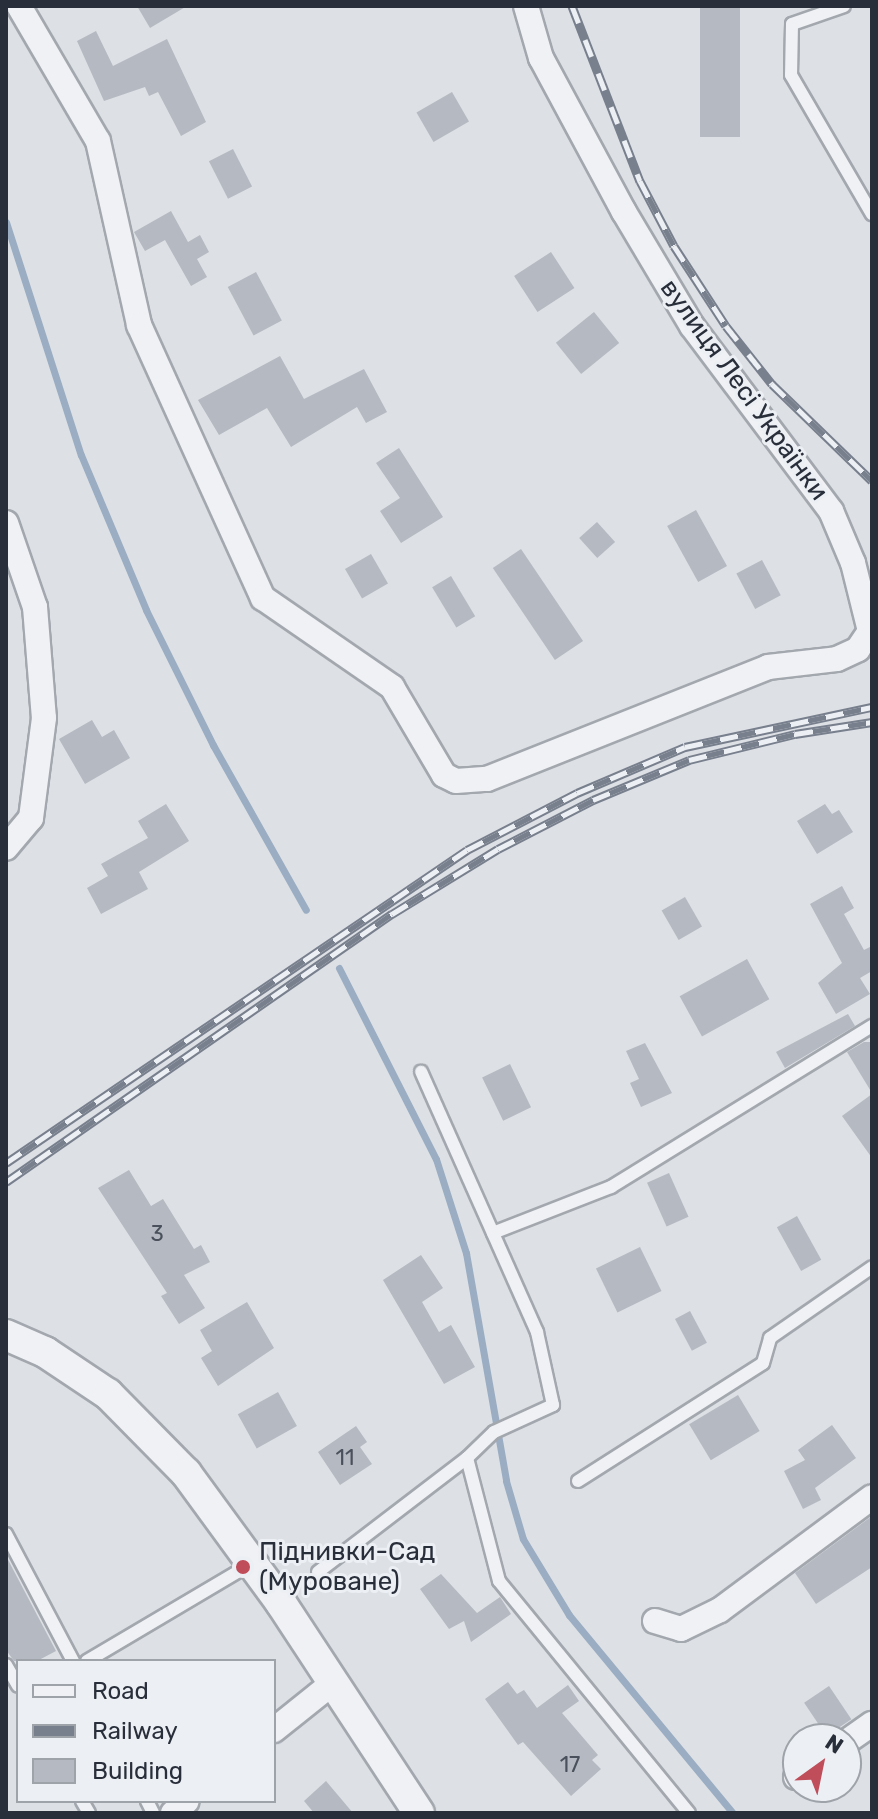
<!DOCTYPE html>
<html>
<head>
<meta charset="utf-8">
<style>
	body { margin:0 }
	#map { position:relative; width:878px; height:1819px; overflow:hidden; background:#dde0e5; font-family:Rubik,sans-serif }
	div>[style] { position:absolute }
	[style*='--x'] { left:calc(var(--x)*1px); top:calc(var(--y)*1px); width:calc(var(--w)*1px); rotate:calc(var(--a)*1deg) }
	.stream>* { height:7px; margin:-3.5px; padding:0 3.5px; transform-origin:3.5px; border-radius:3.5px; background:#9badc2 }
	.building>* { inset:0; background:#b5b9c1; transform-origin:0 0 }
	.roads { filter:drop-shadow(2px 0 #a3a7ae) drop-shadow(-2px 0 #a3a7ae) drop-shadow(0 2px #a3a7ae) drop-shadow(0 -2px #a3a7ae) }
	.service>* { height:12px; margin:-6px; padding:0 6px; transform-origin:6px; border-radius:6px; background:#eff1f4 }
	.minor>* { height:24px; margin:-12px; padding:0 12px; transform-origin:12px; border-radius:12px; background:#eff1f4 }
	.tertiary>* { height:30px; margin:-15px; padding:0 15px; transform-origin:15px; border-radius:15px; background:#eff1f4 }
	.rail>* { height:9px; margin-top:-4.5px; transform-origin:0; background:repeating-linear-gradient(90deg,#eceff3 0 18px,#787f8d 0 36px); box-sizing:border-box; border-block:2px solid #787f8d }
	.dots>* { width:22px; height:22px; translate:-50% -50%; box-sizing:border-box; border:4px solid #eceff3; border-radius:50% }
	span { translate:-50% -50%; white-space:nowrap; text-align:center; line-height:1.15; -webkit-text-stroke:6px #eceff3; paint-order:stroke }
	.number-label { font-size:22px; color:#4b515c }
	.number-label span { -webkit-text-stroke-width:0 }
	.street-label { font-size:26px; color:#282e3a }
	.poi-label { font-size:26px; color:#282e3a }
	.left { translate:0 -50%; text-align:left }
	.frame { position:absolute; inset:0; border:8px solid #282e3a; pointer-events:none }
	.legend { position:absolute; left:16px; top:1659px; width:260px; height:144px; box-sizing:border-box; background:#eceff3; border:2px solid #9ea2a9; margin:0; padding:10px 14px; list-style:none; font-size:24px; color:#282e3a }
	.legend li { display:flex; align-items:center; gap:16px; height:40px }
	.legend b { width:40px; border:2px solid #9ea2a9 }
	.north { position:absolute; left:782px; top:1723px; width:80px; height:80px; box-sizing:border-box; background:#eceff3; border:2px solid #9ea2a9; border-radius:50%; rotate:33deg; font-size:22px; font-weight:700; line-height:32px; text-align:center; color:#282e3a }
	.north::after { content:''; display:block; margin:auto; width:28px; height:36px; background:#bf4d5a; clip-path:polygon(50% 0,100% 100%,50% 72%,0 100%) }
</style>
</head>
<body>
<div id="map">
	<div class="stream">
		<i style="--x:6;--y:222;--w:245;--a:72.2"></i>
		<i style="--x:81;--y:455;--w:168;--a:67.2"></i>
		<i style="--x:146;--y:610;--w:151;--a:63.6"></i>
		<i style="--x:213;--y:745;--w:189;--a:60.6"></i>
		<i style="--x:339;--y:968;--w:214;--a:63.1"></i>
		<i style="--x:436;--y:1159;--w:99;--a:72.3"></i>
		<i style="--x:466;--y:1253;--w:231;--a:80"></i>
		<i style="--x:506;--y:1481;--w:60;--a:73.7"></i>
		<i style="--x:523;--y:1539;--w:89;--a:58.8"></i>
		<i style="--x:569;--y:1615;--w:257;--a:50.4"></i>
	</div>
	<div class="building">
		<i style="clip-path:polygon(137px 6px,187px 6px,150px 28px)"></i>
		<i style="left:700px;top:6px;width:40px;height:131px"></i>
		<i style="clip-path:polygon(96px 31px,113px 66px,167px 39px,206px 122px,181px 136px,158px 92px,149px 96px,145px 87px,104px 101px,77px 41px)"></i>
		<i style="left:452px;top:92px;width:34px;height:41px;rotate:60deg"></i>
		<i style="left:233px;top:149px;width:42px;height:27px;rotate:63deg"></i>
		<i style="clip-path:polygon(171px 211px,188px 242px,200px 235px,209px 252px,197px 259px,207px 277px,191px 286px,165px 240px,145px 251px,134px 232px)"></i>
		<i style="left:551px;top:252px;width:43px;height:44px;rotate:57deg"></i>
		<i style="left:256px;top:272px;width:55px;height:32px;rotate:62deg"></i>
		<i style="left:594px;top:312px;width:40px;height:49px;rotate:51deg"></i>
		<i style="clip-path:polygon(280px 356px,304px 399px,364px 369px,387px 412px,366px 423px,357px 407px,291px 447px,267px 408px,219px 435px,198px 400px)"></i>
		<i style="clip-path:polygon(399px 448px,443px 517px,401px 543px,380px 511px,400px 498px,376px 463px)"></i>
		<i style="left:696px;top:510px;width:64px;height:33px;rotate:61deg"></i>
		<i style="left:597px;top:522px;width:27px;height:24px;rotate:48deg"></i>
		<i style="left:521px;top:549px;width:111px;height:34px;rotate:56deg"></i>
		<i style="left:371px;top:554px;width:34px;height:30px;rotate:60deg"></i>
		<i style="left:762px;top:560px;width:40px;height:29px;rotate:62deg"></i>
		<i style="left:451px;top:576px;width:47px;height:22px;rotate:59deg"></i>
		<i style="clip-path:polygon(92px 720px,102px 737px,114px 730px,130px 758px,85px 784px,59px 739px)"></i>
		<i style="clip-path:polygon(166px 804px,189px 841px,139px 872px,148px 889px,101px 914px,87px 888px,108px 876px,101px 864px,148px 838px,138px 821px)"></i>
		<i style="clip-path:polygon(825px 804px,832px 814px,839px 810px,853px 832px,817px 854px,797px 821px)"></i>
		<i style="clip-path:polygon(842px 886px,854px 908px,844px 914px,864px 950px,872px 946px,872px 971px,860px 978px,870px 994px,836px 1014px,818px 983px,842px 963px,810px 904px)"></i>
		<i style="left:685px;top:897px;width:34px;height:27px;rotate:60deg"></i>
		<i style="left:747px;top:959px;width:46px;height:77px;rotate:61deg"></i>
		<i style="clip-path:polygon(848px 1014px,855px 1026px,785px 1068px,776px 1052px)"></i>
		<i style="clip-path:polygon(864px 1042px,872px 1042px,872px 1093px,847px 1052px)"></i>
		<i style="clip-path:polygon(645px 1043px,672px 1093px,641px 1107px,630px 1083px,639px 1079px,626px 1051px)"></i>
		<i style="left:510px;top:1064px;width:48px;height:31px;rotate:64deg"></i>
		<i style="clip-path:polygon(872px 1094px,872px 1158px,842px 1116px)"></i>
		<i style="clip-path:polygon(129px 1170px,151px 1206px,163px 1199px,194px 1249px,201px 1245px,210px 1262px,184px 1275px,205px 1308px,179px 1324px,161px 1296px,167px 1293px,98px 1188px)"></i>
		<i style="left:669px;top:1173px;width:48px;height:24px;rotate:66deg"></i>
		<i style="left:797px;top:1216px;width:50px;height:23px;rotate:61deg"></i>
		<i style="left:640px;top:1247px;width:49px;height:49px;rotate:64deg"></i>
		<i style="clip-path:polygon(421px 1255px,443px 1288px,422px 1302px,439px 1332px,451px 1325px,475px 1367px,444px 1384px,383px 1280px)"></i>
		<i style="clip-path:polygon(247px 1302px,274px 1348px,218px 1386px,201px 1358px,212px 1351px,200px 1330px)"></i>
		<i style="left:690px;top:1311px;width:36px;height:17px;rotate:62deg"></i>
		<i style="left:278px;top:1392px;width:39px;height:46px;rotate:61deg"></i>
		<i style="left:738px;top:1395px;width:42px;height:57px;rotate:59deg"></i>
		<i style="clip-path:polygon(832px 1425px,856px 1458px,815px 1488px,821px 1500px,803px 1509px,784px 1471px,805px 1460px,798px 1450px)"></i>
		<i style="clip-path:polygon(356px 1426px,367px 1442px,360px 1447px,372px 1464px,340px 1485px,318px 1452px)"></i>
		<i style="clip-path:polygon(872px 1516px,872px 1567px,816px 1604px,795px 1573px)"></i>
		<i style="clip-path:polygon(6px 1556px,56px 1651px,37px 1661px,14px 1661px,6px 1650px)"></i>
		<i style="clip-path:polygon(441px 1574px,477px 1613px,500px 1597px,511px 1614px,471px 1642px,464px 1621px,449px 1629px,420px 1589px)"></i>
		<i style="clip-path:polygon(508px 1682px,517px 1694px,524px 1690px,537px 1708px,568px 1685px,579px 1701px,562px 1713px,598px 1755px,592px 1760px,601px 1769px,571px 1796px,523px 1742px,518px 1745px,485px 1699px)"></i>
		<i style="left:829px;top:1686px;width:40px;height:30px;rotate:56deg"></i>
		<i style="clip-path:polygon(326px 1781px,353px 1813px,314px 1813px,304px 1801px)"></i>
	</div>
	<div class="roads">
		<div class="service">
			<i style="--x:844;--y:6;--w:55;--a:160.9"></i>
			<i style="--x:792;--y:24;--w:51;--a:91.1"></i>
			<i style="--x:791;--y:75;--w:161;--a:59.8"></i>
			<i style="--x:493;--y:1233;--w:127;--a:-21.3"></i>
			<i style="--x:611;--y:1187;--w:307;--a:-31.7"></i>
			<i style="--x:467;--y:1458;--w:127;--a:75.4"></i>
			<i style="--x:499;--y:1581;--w:300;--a:50.7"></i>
			<i style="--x:578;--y:1481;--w:219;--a:-32.5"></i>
			<i style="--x:763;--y:1363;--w:26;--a:-74"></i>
			<i style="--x:770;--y:1338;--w:124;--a:-34.8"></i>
			<i style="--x:6;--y:1534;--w:144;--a:62.2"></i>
			<i style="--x:318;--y:1572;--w:188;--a:-37.4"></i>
			<i style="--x:467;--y:1458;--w:37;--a:-44"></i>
			<i style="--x:494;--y:1432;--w:65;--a:-24.6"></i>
			<i style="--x:553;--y:1405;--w:75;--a:-102.4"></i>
			<i style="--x:537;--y:1332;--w:285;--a:-114"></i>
			<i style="--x:87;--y:1661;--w:173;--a:-30.6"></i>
			<i style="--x:6;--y:1665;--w:24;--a:60"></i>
			<i style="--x:82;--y:1801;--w:14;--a:60"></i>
			<i style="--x:147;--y:1801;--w:13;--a:63"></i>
		</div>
		<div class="minor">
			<i style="--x:19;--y:6;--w:156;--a:59.7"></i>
			<i style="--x:98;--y:141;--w:189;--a:77.4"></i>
			<i style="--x:139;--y:325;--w:300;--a:65.6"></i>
			<i style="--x:263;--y:598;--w:157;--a:34.6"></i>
			<i style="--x:392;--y:687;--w:102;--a:59.4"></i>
			<i style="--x:444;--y:775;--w:13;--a:27"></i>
			<i style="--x:456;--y:781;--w:31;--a:-4"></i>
			<i style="--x:487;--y:779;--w:302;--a:-21.7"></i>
			<i style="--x:768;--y:667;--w:69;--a:-6.6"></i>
			<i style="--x:837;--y:659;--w:23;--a:-25"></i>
			<i style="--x:858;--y:649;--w:22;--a:-56"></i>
			<i style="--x:870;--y:631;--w:70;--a:-104"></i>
			<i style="--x:853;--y:563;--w:56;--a:-112.9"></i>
			<i style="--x:831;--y:511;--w:231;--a:-126.9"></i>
			<i style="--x:692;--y:326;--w:133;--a:-120.8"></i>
			<i style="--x:624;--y:212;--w:175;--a:-118.3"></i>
			<i style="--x:541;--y:58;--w:54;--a:-106.1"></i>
			<i style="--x:6;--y:523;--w:89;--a:71"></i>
			<i style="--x:35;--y:607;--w:111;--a:85.4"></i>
			<i style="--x:44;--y:718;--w:101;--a:97.4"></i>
			<i style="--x:31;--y:818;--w:39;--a:130"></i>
			<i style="--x:655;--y:1621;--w:27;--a:17"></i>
			<i style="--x:681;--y:1629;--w:43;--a:-26"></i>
			<i style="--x:720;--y:1610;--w:189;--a:-36.6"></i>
			<i style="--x:274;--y:1730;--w:77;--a:-38.7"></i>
			<i style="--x:846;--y:1742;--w:32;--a:-35"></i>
			<i style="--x:796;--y:1777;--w:2;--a:-27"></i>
			<i style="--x:173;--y:1813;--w:18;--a:-41"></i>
		</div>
		<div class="tertiary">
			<i style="--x:6;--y:1335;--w:43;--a:23.6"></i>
			<i style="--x:45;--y:1352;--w:76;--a:33.7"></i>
			<i style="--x:108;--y:1394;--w:111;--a:45.4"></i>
			<i style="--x:186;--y:1473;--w:161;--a:53.8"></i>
			<i style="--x:281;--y:1603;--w:251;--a:56.7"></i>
		</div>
	</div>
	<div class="rail">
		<i style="--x:572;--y:6;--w:188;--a:68.8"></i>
		<i style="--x:640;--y:181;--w:73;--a:62.4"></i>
		<i style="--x:674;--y:246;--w:95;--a:57"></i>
		<i style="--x:726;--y:326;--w:74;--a:51.6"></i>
		<i style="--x:772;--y:384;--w:139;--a:44.1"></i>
		<i style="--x:6;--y:1163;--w:557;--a:-34.17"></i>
		<i style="--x:467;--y:850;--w:124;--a:-27.4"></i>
		<i style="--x:577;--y:793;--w:117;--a:-23.1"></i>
		<i style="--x:685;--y:747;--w:191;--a:-12.1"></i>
		<i style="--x:6;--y:1182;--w:470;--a:-34.8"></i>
		<i style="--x:392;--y:914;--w:124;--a:-31.5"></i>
		<i style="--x:498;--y:849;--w:107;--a:-27.3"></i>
		<i style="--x:593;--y:800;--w:104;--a:-22.6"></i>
		<i style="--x:689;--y:760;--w:109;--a:-13.8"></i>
		<i style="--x:795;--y:734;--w:78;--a:-8.9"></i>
	</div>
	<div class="dots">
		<i style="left:243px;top:1567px;background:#bf4d5a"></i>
	</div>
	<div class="number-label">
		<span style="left:157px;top:1234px">3</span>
		<span style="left:345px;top:1458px">11</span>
		<span style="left:570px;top:1765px">17</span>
	</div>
	<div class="street-label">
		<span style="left:744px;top:390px;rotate:54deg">вулиця Лесі Українки</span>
	</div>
	<div class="poi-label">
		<span class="left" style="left:259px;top:1567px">Піднивки-Сад<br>(Муроване)</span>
	</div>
	<div class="frame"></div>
	<ul class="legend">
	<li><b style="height:10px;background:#eff1f4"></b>Road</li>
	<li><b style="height:10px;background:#787f8d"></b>Railway</li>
	<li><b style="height:22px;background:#b5b9c1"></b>Building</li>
	</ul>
	<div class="north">N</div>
</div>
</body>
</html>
